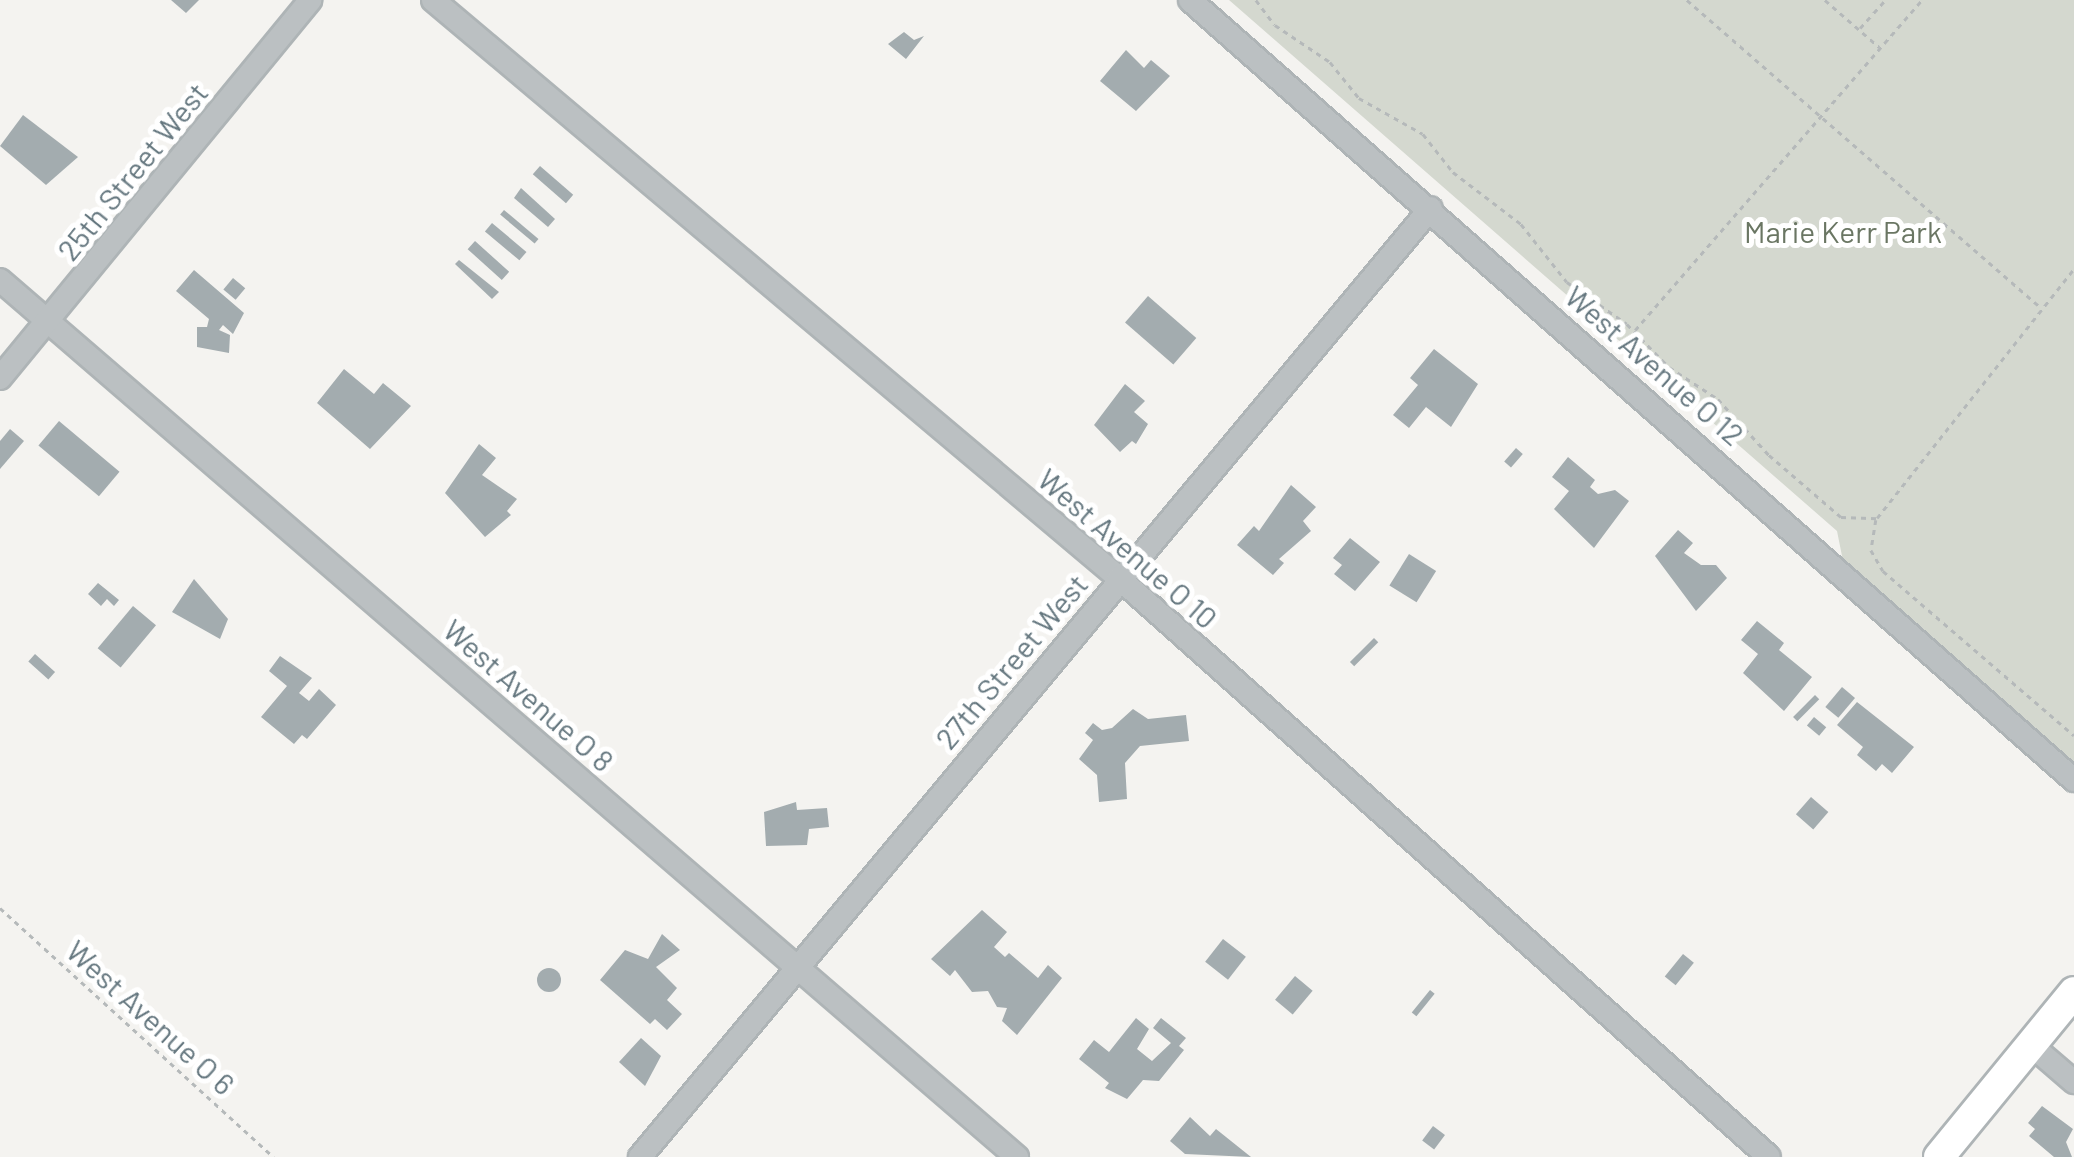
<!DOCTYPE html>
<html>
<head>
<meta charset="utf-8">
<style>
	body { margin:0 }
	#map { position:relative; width:2074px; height:1157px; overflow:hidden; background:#f4f3f0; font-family:Barlow,sans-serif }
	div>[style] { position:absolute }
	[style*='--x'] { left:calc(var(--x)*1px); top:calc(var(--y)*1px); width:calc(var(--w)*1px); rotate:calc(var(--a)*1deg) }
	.green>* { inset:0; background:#d4d8cf }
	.building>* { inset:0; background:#a3acaf; transform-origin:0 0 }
	.round { border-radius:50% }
	.path>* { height:2.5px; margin-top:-1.25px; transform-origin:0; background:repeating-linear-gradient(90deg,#b5b9ba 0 5px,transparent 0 10px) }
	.roads { filter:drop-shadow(2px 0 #aeb4b6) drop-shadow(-2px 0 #aeb4b6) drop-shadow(0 2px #aeb4b6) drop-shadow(0 -2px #aeb4b6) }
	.minor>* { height:22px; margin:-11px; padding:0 11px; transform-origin:11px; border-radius:11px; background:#bbc0c2 }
	.major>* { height:30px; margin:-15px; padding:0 15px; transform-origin:15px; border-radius:15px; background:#fff }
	span { translate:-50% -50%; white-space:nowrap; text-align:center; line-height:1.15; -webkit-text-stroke:10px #fff; paint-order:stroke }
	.street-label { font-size:30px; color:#65777f }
	.park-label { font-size:30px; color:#6a7663 }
</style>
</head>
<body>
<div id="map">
	<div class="green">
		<i style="clip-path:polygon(1229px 0,2074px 0,2074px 766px,1844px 566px,1837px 531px)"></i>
	</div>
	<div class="building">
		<i style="clip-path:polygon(171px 0,199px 0,186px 13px)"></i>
		<i style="clip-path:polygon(904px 32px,914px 40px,924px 36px,906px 59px,888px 44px)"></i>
		<i style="clip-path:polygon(1126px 50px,1144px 68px,1151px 60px,1170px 76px,1136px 111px,1100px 81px)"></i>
		<i style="clip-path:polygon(23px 115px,78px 157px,46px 185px,0 146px)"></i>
		<i style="left:540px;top:166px;width:44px;height:11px;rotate:41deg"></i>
		<i style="clip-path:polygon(521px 188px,555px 219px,548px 227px,514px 198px)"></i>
		<i style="left:504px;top:210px;width:45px;height:6px;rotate:40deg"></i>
		<i style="left:492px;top:223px;width:45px;height:11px;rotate:40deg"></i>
		<i style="left:475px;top:241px;width:46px;height:11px;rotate:42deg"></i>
		<i style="clip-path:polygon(459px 260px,499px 292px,492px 299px,455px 264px)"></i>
		<i style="clip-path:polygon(194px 270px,244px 313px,233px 334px,223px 325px,219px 330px,230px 335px,229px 353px,197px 347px,197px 327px,207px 327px,209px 319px,176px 291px)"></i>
		<i style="left:233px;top:278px;width:16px;height:15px;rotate:40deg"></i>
		<i style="left:1148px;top:296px;width:64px;height:35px;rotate:41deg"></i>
		<i style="clip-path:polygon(1434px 349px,1478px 384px,1451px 427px,1426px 407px,1409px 428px,1393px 415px,1418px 385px,1410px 378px)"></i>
		<i style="clip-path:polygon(344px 369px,374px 394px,383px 383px,411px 406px,370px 449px,317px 403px)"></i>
		<i style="clip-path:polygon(1125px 384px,1145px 401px,1134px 412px,1148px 424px,1136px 444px,1132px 441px,1120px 452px,1094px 425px)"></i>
		<i style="left:59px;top:421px;width:79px;height:32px;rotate:40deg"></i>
		<i style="clip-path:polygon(10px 429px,24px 441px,0 469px,0 441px)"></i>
		<i style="clip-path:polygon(479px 444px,496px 458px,482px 475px,517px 499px,507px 511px,511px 515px,485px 537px,445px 493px)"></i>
		<i style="left:1516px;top:448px;width:9px;height:18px;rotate:41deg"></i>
		<i style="clip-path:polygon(1568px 457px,1595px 480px,1590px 487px,1598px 494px,1615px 490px,1629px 501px,1594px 548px,1554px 509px,1569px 491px,1552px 477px)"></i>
		<i style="clip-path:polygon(1291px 485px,1316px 507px,1303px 521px,1311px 531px,1279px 559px,1284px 563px,1273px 575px,1237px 545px,1254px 526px,1259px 531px)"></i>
		<i style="clip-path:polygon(1678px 530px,1693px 543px,1684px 553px,1701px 565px,1716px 565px,1727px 578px,1696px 611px,1655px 556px)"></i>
		<i style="clip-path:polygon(1350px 538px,1380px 562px,1355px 591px,1334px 574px,1342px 565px,1333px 558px)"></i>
		<i style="left:1409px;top:554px;width:32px;height:37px;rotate:32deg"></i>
		<i style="clip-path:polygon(194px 579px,228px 619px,220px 639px,172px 612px)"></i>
		<i style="clip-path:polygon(98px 583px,119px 600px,114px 606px,107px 599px,101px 606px,88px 594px)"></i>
		<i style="left:133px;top:606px;width:30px;height:55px;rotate:40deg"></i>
		<i style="clip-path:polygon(1757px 621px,1784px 643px,1779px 650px,1812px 677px,1784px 711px,1743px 673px,1758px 654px,1741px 640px)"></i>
		<i style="left:1374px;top:638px;width:6px;height:34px;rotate:45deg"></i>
		<i style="left:35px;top:654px;width:27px;height:10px;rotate:42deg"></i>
		<i style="clip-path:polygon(280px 656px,312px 678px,299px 693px,309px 701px,319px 689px,336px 705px,307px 739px,302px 735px,294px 744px,261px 717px,287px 686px,269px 671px)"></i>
		<i style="left:1842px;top:687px;width:17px;height:26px;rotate:40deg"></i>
		<i style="left:1815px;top:695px;width:6px;height:31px;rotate:45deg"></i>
		<i style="clip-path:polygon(1857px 702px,1914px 747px,1892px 773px,1882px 764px,1876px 771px,1857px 755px,1863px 747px,1837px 725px)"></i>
		<i style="clip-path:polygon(1133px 709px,1148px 719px,1186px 715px,1189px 741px,1140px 746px,1125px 763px,1127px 799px,1099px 802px,1097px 775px,1079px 759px,1093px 740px,1085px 733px,1093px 723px,1102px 730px,1112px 728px)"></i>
		<i style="left:1814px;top:717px;width:16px;height:11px;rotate:40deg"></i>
		<i style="left:1811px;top:797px;width:23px;height:23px;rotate:41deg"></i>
		<i style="clip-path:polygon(796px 802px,797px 810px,827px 808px,829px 827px,809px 829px,807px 845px,766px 846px,764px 812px)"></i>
		<i style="clip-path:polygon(982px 910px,1007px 932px,994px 947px,1005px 957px,1009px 953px,1038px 978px,1048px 965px,1062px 978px,1017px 1035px,1002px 1021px,1007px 1008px,997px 1007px,988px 991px,972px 992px,955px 970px,950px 976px,931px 959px)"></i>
		<i style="clip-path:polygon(662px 934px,680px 950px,656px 967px,677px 988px,667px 1000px,682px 1014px,667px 1030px,655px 1019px,650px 1024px,600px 980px,625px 950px,648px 959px)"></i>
		<i style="left:1223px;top:939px;width:29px;height:29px;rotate:38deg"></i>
		<i style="left:1683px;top:954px;width:14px;height:29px;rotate:39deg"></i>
		<i class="round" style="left:537px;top:968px;width:24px;height:24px"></i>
		<i style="left:1295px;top:976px;width:23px;height:31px;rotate:40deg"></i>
		<i style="left:1430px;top:990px;width:6px;height:29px;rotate:39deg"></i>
		<i style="clip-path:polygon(1136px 1018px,1149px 1029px,1137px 1049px,1152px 1061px,1171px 1043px,1153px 1028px,1161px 1018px,1186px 1038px,1179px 1046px,1184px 1050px,1159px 1081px,1143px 1080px,1127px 1099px,1105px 1088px,1109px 1083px,1079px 1059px,1094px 1040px,1109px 1052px)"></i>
		<i style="clip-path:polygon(641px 1038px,661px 1056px,645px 1086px,619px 1062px)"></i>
		<i style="clip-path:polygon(2042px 1106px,2073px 1129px,2066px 1142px,2072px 1157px,2054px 1157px,2029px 1136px,2035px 1129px,2028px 1123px)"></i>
		<i style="clip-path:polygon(1190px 1117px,1210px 1136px,1216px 1129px,1251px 1157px,1185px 1154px,1170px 1141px)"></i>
		<i style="left:1433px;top:1126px;width:15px;height:18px;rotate:37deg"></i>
	</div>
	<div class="path">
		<i style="--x:1256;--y:0;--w:31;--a:53"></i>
		<i style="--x:1275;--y:25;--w:66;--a:33.9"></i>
		<i style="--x:1330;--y:62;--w:46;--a:51.1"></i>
		<i style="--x:1359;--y:98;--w:73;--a:29.4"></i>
		<i style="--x:1423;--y:134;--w:48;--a:51.7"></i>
		<i style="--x:1453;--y:172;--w:86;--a:37.4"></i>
		<i style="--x:1521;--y:224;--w:74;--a:51.6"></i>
		<i style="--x:1567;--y:282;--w:73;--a:35"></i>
		<i style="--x:1627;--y:324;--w:60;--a:45.7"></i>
		<i style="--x:1669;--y:367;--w:59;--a:33.1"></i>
		<i style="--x:1718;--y:399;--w:76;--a:47.7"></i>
		<i style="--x:1769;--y:455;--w:95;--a:40.7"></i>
		<i style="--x:1841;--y:517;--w:36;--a:2"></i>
		<i style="--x:1877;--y:518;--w:318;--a:-51.7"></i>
		<i style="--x:1687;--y:0;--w:468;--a:41"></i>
		<i style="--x:1825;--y:0;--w:72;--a:41"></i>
		<i style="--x:1860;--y:28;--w:38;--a:-48"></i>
		<i style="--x:1635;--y:330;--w:437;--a:-49"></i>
		<i style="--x:1876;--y:520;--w:30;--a:99"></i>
		<i style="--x:1871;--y:550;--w:24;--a:60"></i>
		<i style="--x:1883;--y:571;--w:252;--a:40.7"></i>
		<i style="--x:0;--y:908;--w:370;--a:42.3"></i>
	</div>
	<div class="roads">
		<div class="minor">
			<i style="--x:433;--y:0;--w:897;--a:40.12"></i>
			<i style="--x:1119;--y:578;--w:870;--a:41.69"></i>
			<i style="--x:1190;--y:0;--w:1179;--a:41.42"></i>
			<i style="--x:0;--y:280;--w:1343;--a:40.77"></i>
			<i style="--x:0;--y:378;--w:489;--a:-50.6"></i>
			<i style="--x:2031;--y:1045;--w:57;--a:40.7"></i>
			<i style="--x:640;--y:1157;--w:1235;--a:-50.19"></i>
		</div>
		<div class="major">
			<i style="--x:1939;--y:1157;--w:213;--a:-50.7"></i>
		</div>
	</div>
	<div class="street-label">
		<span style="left:132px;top:171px;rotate:-51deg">25th Street West</span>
		<span style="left:1655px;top:365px;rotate:41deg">West Avenue O 12</span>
		<span style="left:1128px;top:548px;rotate:41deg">West Avenue O 10</span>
		<span style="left:1011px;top:661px;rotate:-50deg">27th Street West</span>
		<span style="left:529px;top:695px;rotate:41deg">West Avenue O 8</span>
		<span style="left:151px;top:1017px;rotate:42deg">West Avenue O 6</span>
	</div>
	<div class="park-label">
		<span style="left:1843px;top:231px">Marie Kerr Park</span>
	</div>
</div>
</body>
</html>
